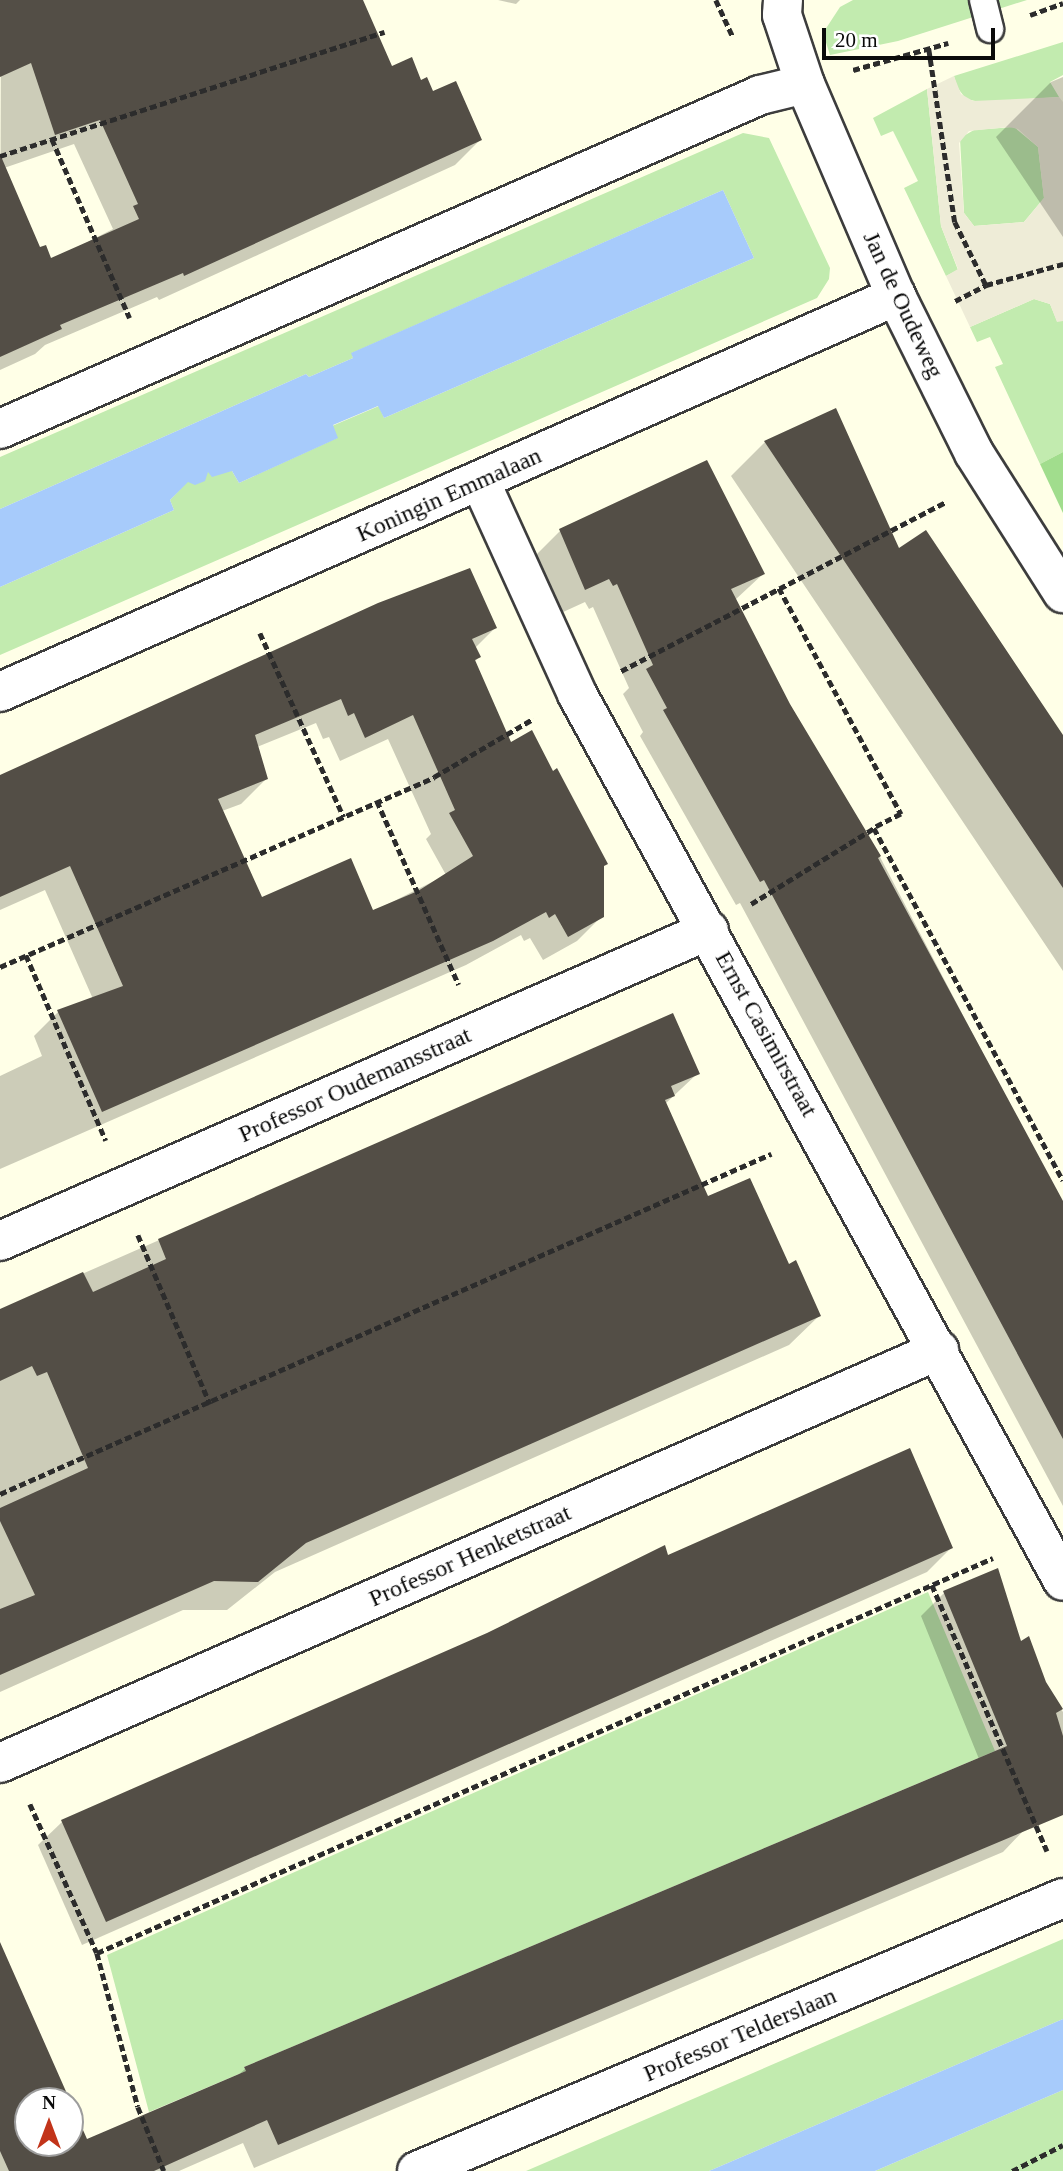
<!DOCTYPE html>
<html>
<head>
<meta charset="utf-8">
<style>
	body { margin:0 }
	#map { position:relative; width:1063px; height:2171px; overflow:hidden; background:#ffffe7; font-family:Georgia,serif }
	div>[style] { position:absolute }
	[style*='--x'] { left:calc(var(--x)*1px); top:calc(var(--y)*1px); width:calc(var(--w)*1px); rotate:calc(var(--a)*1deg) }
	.green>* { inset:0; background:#c2ebaf }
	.forest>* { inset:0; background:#a1dd8d }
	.plaza>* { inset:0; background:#eeecd7 }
	.water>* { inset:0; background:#a7cbfb }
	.shadow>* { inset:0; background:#0003 }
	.building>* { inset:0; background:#534e46 }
	.path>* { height:4.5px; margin-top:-2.25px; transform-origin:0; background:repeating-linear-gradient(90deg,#2c2c2c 0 7px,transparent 0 10.5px) }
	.roads { filter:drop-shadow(2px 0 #3d3d3d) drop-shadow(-2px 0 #3d3d3d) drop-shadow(0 2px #3d3d3d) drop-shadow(0 -2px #3d3d3d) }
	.lane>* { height:26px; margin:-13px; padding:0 13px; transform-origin:13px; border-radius:13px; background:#fff }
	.street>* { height:38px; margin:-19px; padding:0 19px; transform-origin:19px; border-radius:19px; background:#fff }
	span { translate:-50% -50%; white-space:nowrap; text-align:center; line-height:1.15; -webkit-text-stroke:7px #fff; paint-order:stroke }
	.street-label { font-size:24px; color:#0a0a0a }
	.north { position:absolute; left:14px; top:2087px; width:70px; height:70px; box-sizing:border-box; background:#fff; border:2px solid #9d9d9d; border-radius:50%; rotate:0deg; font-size:19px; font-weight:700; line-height:28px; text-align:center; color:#0a0a0a }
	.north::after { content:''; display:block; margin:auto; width:24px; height:32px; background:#c2341a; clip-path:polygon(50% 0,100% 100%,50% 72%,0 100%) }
	.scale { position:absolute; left:822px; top:28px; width:173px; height:32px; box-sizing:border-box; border:4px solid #0a0a0a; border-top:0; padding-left:9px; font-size:21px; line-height:24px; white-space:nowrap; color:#0a0a0a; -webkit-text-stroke:5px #fff; paint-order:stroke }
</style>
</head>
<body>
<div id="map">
	<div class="green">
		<i style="clip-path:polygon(853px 0,1027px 0,898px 41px,830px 55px,823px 33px,840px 7px)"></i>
		<i style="clip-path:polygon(1063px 42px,1063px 75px,1050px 82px,1059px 97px,980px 102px,966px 99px,957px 87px,954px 76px)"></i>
		<i style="clip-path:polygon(927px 89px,941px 226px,958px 270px,946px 276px,904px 188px,918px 181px,893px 131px,881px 136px,873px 118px)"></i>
		<i style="clip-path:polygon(1014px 127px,1038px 147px,1044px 198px,1024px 222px,974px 226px,964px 213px,960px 138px,974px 130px)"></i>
		<i style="clip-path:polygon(743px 133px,769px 138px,830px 268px,829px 279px,817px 298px,0 655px,0 587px,174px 510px,170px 500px,188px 481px,208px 472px,232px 471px,239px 483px,337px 438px,332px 426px,379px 406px,384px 418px,754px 258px,723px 190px,352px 353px,353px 358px,309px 377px,306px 374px,0 509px,0 457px)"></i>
		<i style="clip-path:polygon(1034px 299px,1050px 304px,1057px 321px,1063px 321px,1063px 452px,1040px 464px,995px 367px,1003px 364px,990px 337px,977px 342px,970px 327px)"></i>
		<i style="clip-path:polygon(928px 1592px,995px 1751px,244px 2067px,246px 2071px,149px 2112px,107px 1955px)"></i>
		<i style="clip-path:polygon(1063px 1939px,1063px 2019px,709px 2171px,526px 2171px)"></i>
		<i style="clip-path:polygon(1063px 2090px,1063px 2171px,875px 2171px)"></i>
	</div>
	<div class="forest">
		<i style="clip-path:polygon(1063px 452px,1063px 513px,1040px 464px)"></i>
	</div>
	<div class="plaza">
		<i style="clip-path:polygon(evenodd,954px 76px,961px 94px,973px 101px,1059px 97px,1063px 102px,1063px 321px,1057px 322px,1050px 304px,1034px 299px,970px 327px,946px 276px,958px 269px,941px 226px,927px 89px,954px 76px,1009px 127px,1018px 129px,1038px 147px,1044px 198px,1024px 222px,974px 226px,964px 213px,959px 143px,969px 131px,1009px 127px)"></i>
	</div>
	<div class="water">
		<i style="clip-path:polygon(723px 190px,754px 258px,384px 418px,378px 406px,333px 425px,338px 438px,239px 483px,232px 471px,212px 477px,208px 472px,205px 481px,195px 485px,188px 482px,170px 500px,174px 510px,0 587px,0 509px,306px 374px,309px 377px,353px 358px,351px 353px)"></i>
		<i style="clip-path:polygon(1063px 2019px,1063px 2090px,875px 2171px,709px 2171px)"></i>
	</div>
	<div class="shadow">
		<i style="clip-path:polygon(evenodd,1px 0,361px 0,391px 69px,420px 83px,480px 140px,455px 165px,159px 300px,157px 297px,45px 345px,35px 354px,0 370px,1px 0,74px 144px,113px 229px,50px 261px,39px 249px,4px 168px,74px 144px)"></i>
		<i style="clip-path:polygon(498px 0,520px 0,516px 4px)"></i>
		<i style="clip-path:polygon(1063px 77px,1063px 237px,996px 137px,1051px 82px)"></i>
		<i style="clip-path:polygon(835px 411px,898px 551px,1063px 738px,1063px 971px,731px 476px,765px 442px)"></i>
		<i style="clip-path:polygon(560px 531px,763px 574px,735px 600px,788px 704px,880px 857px,1063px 1206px,1063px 1506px,740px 903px,736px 905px,640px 736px,643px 732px,623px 694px,629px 688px,593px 607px,589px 609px,585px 602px,561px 613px,536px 555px)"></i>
		<i style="clip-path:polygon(evenodd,495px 628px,475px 648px,479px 657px,474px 662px,510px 744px,602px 868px,602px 916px,577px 941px,543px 960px,530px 938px,524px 941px,521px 935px,466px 965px,0 1169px,0 1076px,42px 1056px,34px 1036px,58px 1012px,93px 999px,45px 890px,0 910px,0 776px,210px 680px,495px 628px,316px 723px,323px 739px,329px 737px,340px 761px,388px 739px,431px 834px,426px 839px,446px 875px,372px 912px,261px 899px,222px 811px,241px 804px,266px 779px,257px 747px,316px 723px)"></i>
		<i style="clip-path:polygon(672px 1015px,698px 1073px,665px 1104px,707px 1198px,788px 1266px,819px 1316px,789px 1345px,275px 1572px,227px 1610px,183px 1610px,0 1692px,0 1310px)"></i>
		<i style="clip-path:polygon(951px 1548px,927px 1572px,82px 1945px,38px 1845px,62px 1822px,667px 1557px)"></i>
		<i style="clip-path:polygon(944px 1593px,1020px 1643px,1063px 1712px,1063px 1810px,1026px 1828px,1003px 1852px,254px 2168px,243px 2143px,179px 2171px,0 2171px,0 1945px,68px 2101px,28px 2101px,28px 2143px,70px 2143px,70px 2105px,86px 2141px,236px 2077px,245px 2069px,979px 1759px,921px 1616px)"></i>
	</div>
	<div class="building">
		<i style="clip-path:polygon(0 0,363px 0,392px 66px,412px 57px,421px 80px,427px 77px,433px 91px,456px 81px,482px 140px,184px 276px,183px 273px,60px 325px,62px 329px,0 357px,0 154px,40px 247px,46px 245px,51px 258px,139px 219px,133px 206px,138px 204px,100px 120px,55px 135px,31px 63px,0 77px)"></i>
		<i style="clip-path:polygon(836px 408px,899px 548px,926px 530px,1063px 735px,1063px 888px,764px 441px)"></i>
		<i style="clip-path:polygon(707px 460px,765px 574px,731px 589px,790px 704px,881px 856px,878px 858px,1063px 1201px,1063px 1439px,764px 880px,760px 882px,663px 710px,667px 708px,646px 669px,653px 665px,617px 584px,613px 586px,609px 579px,585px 590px,559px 529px)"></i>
		<i style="clip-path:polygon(evenodd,470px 568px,497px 628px,472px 639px,481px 657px,475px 660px,511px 742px,532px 730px,553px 771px,557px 768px,608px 864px,604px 866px,604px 917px,568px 937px,555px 914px,549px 918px,546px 912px,493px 941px,102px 1112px,57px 1010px,123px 986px,70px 866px,0 897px,0 775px,378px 603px,470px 568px,341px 699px,348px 716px,354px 713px,365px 738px,413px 715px,455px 810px,449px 813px,473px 856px,418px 891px,373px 910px,351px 858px,262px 897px,218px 799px,268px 779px,255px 735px,341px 699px)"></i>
		<i style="clip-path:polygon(673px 1013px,700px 1074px,671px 1086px,675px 1096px,665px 1100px,708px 1196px,750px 1178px,789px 1264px,796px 1260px,821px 1316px,306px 1543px,258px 1582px,214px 1581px,0 1675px,0 1609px,35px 1595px,0 1521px,0 1508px,88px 1468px,47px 1372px,37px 1376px,32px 1366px,0 1381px,0 1309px,83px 1272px,93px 1292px,166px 1259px,158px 1239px)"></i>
		<i style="clip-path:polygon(910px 1448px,953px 1548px,106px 1922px,61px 1820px,487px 1633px,665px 1545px,668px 1555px)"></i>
		<i style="clip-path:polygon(evenodd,998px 1568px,1021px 1641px,1029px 1636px,1046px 1682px,1063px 1709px,1056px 1713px,1063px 1736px,1063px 1815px,278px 2145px,267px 2120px,154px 2171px,9px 2171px,0 2151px,0 1942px,87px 2139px,246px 2071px,244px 2067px,1007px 1746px,943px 1591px,998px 1568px,28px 2101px,70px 2101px,70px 2143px,28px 2143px,28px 2101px)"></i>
	</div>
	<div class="path">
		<i style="--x:716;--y:0;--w:41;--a:65.3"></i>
		<i style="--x:1030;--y:15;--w:35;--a:-20"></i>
		<i style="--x:929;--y:49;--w:175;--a:81.5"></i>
		<i style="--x:955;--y:222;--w:70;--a:63.8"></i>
		<i style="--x:853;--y:70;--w:99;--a:-15.9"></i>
		<i style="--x:52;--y:139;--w:195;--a:66.5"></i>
		<i style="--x:0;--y:156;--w:404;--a:-17.9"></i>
		<i style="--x:955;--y:301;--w:35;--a:-27"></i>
		<i style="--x:986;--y:285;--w:80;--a:-15.3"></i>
		<i style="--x:779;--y:588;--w:257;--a:61.6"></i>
		<i style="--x:901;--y:814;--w:30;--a:153"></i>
		<i style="--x:260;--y:633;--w:202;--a:65.5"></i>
		<i style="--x:621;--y:671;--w:365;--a:-27.5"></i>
		<i style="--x:377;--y:801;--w:201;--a:66"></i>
		<i style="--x:751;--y:904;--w:145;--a:-31.7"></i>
		<i style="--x:874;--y:828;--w:400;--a:61.8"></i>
		<i style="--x:26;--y:955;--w:202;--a:66.7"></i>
		<i style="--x:0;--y:967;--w:474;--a:-23.6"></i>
		<i style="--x:434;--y:777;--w:115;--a:-30.4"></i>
		<i style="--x:138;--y:1235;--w:184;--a:66.9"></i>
		<i style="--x:0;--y:1494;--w:843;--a:-23.8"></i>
		<i style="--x:932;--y:1585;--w:290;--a:66.6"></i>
		<i style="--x:30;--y:1804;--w:163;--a:65.8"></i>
		<i style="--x:97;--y:1953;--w:159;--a:75.1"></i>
		<i style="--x:138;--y:2107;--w:69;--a:67.9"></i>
		<i style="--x:97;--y:1953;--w:979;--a:-23.79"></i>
		<i style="--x:1012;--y:2171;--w:57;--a:-27"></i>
	</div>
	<div class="roads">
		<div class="lane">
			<i style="--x:983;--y:0;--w:30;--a:76"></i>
		</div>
		<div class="street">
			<i style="--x:783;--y:0;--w:15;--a:94"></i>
			<i style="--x:782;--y:15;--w:73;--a:71.6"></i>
			<i style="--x:805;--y:84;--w:231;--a:66.8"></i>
			<i style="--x:896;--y:296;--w:175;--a:63.6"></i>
			<i style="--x:974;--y:453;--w:166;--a:57.6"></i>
			<i style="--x:0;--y:429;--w:830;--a:-23.72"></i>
			<i style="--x:760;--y:95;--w:46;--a:-13.7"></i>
			<i style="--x:480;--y:481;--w:234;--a:65.5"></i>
			<i style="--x:577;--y:694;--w:1011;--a:61.28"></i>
			<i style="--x:0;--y:692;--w:980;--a:-23.84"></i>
			<i style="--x:0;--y:1241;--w:774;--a:-23.68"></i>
			<i style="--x:0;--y:1763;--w:1026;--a:-23.74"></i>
			<i style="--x:417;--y:2171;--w:701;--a:-22.91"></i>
		</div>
	</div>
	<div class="street-label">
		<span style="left:903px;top:305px;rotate:65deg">Jan de Oudeweg</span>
		<span style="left:449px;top:495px;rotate:-24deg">Koningin Emmalaan</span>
		<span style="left:766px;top:1034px;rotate:61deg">Ernst Casimirstraat</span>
		<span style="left:355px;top:1085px;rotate:-24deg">Professor Oudemansstraat</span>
		<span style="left:470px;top:1556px;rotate:-24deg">Professor Henketstraat</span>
		<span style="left:740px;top:2035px;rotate:-23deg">Professor Telderslaan</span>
	</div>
	<div class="north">N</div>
	<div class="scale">20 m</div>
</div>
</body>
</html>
